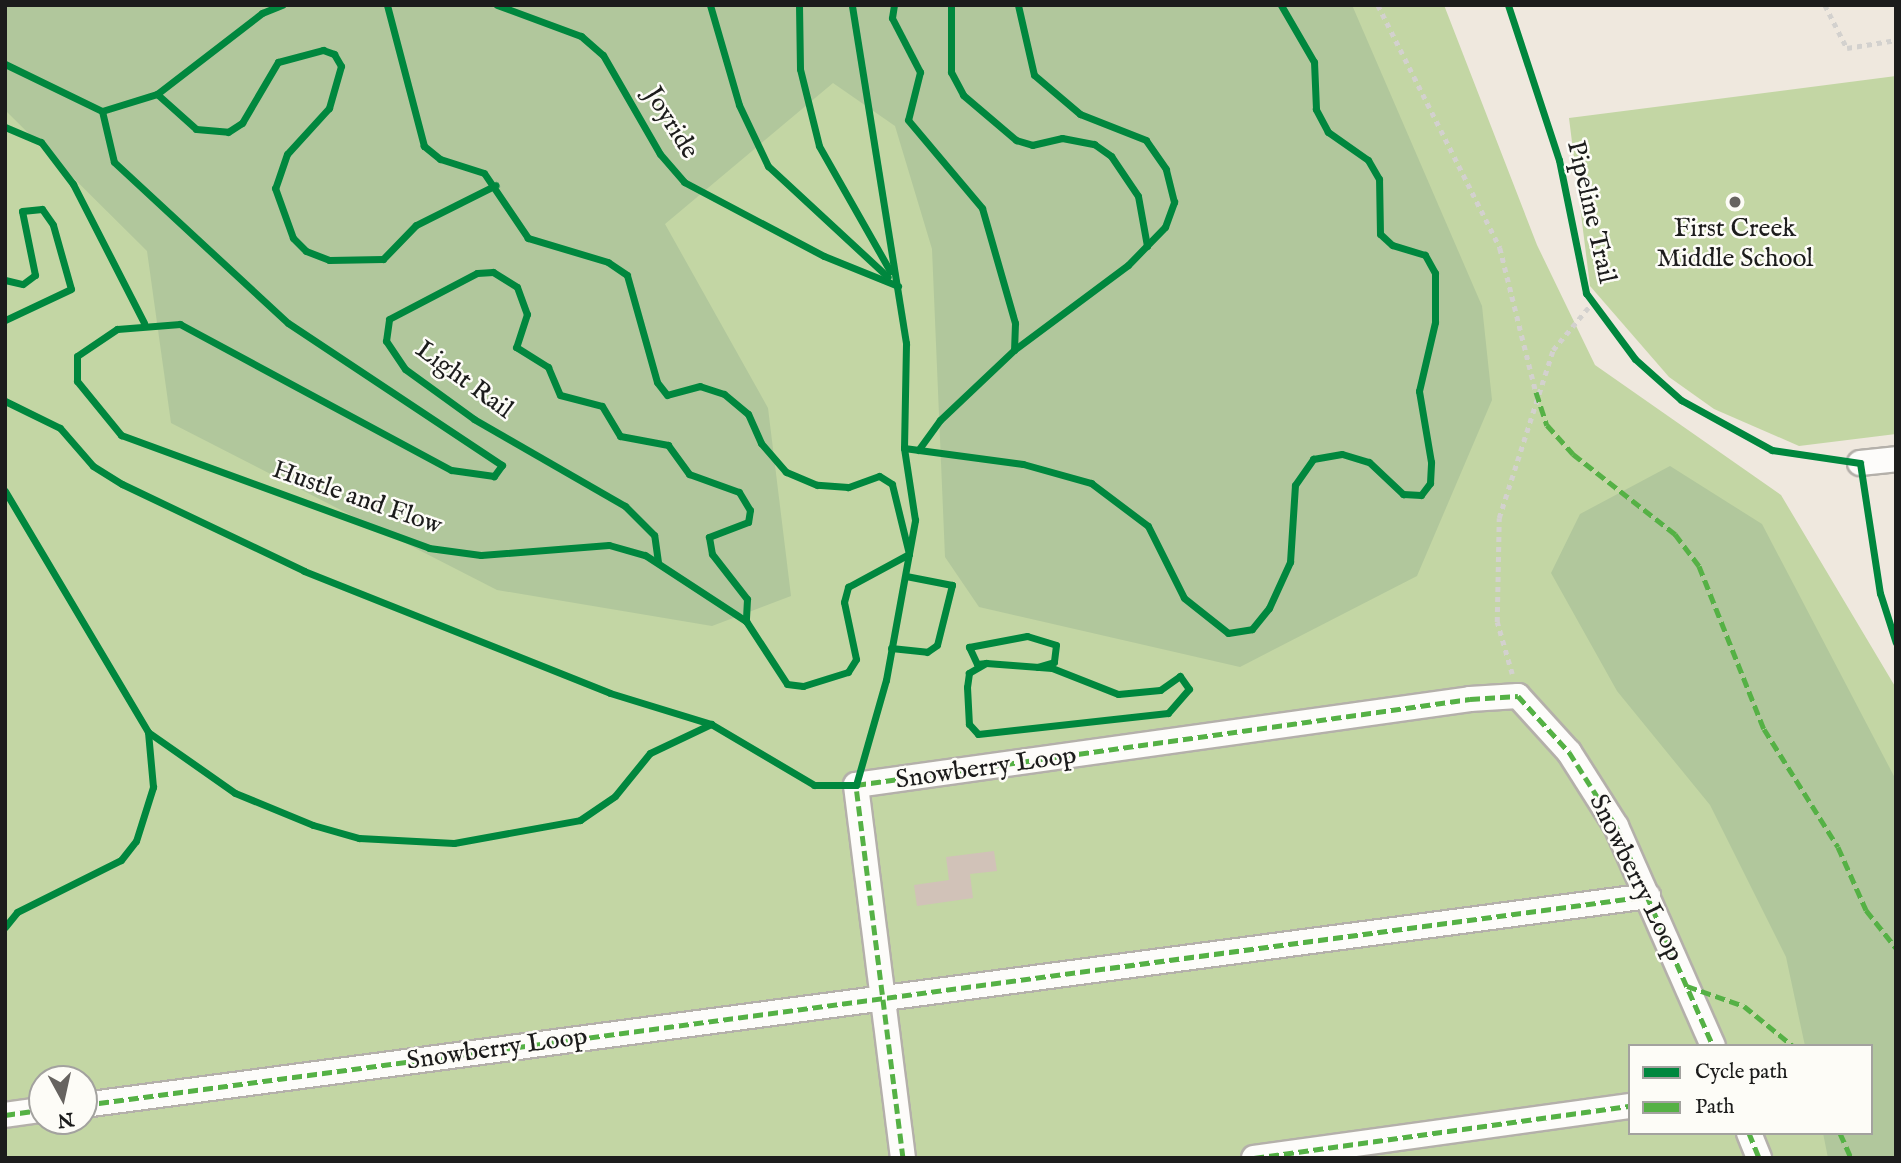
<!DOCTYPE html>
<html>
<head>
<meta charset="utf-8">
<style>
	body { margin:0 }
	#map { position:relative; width:1901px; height:1163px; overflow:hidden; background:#efe8de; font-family:"IM FELL English",serif }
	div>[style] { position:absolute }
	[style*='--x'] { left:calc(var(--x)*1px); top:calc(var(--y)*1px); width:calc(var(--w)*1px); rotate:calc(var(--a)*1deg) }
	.green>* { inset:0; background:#c3d6a4 }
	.forest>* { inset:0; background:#b1c79c }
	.building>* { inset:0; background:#d1c2b8 }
	.path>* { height:4.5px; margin-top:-2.25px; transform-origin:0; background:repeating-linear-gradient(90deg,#d3d1ce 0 5px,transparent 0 10px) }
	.roads { filter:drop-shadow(2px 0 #b4b0aa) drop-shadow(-2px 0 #b4b0aa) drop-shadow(0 2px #b4b0aa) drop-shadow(0 -2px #b4b0aa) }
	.minor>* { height:24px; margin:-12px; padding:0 12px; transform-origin:12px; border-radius:12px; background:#fdfcfa }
	.quiet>* { height:5px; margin-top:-2.5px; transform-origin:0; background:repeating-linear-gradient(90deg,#55b145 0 10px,transparent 0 15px) }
	.cycleway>* { height:7px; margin:-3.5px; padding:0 3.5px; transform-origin:3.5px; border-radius:3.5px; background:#00873e }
	.dots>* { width:19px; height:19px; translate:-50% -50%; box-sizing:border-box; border:4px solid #fdfcf7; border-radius:50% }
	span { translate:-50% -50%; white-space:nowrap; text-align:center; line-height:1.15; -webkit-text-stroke:5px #fdfcf7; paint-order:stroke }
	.street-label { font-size:26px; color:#1c1c1c }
	.poi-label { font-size:26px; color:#1c1c1c }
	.frame { position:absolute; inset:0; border:7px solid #1c1c1c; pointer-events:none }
	.legend { position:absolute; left:1628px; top:1044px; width:245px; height:91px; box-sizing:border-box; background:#fdfcf7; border:2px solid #a3a29f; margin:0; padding:9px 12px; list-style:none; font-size:21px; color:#1c1c1c }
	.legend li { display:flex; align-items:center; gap:14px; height:35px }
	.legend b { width:35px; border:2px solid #a3a29f }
	.north { position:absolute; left:28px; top:1065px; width:70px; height:70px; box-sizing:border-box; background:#fdfcf7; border:2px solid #a3a29f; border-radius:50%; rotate:172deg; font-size:19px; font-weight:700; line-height:28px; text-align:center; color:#1c1c1c }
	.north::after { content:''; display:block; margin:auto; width:24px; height:32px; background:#666360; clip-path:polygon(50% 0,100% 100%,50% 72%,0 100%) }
</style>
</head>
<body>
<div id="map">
	<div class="green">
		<i style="clip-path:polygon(evenodd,5px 5px,1444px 5px,1537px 245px,1595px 365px,1781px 495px,1896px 688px,1896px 1158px,5px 1158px,5px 5px,1630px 1046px,1871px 1046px,1871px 1133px,1630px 1133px,1630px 1046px,5px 5px,42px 1079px,84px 1079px,84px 1121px,42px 1121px,42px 1079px)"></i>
		<i style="clip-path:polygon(1896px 76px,1896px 434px,1799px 446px,1714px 409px,1669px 377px,1590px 286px,1569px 118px)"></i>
	</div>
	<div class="forest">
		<i style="clip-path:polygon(5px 5px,1352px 5px,1482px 306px,1492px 400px,1417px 576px,1240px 667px,979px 607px,945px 557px,932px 249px,895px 126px,833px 83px,665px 224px,768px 408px,791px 596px,712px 626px,497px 590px,171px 423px,147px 251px,5px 110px)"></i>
		<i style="clip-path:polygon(1670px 466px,1762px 524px,1896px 780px,1896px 1158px,1828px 1158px,1823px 1133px,1871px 1133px,1871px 1046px,1805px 1046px,1786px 957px,1710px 805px,1617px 691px,1551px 573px,1580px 514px)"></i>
	</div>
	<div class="building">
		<i style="clip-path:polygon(994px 851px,997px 871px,970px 874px,973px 898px,917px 906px,914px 885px,949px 880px,946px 857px)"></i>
	</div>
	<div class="path">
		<i style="--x:1378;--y:5;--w:272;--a:63.3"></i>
		<i style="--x:1500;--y:248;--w:148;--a:76"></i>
		<i style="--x:1825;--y:5;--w:48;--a:62.9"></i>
		<i style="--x:1847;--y:48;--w:50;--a:-9.3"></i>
		<i style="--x:1512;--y:674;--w:54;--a:-106.1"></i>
		<i style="--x:1497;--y:622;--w:104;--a:-88.9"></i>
		<i style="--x:1499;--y:518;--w:176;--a:-72.2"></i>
		<i style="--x:1553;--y:350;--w:61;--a:-50.3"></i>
	</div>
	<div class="roads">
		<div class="minor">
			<i style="--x:1860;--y:463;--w:36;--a:-6"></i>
			<i style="--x:84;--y:1105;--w:1578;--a:-7.61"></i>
			<i style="--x:5;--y:1115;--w:37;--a:-8"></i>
			<i style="--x:1749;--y:1133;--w:27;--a:68"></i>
			<i style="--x:903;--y:1158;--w:376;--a:-97.2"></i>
			<i style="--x:856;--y:785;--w:620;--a:-7.97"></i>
			<i style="--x:1470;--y:699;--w:48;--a:-3.6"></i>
			<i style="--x:1518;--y:696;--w:76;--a:47.7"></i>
			<i style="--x:1569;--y:752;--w:88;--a:57.6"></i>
			<i style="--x:1616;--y:826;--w:240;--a:66.2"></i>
			<i style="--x:1254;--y:1158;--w:380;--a:-7.9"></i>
		</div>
	</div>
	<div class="quiet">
		<i style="--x:1536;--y:392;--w:35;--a:72"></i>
		<i style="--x:1547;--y:425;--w:39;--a:48"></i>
		<i style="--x:1573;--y:454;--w:130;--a:38.1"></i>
		<i style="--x:1675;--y:534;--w:40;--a:53"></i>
		<i style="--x:1699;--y:566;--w:175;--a:68.3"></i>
		<i style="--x:1764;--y:729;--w:139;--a:57.9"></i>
		<i style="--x:1838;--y:847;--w:69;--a:66"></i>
		<i style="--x:1866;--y:910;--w:48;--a:51.7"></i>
		<i style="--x:1687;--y:986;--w:60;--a:19.3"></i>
		<i style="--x:1744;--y:1006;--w:63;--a:39.2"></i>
		<i style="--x:84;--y:1105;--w:1578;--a:-7.61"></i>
		<i style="--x:5;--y:1115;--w:37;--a:-8"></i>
		<i style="--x:1749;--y:1133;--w:27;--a:68"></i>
		<i style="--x:1840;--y:1133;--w:27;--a:66"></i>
		<i style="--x:903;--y:1158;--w:376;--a:-97.2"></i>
		<i style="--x:856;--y:785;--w:620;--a:-7.97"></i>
		<i style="--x:1470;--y:699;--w:48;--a:-3.6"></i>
		<i style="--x:1518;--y:696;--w:76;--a:47.7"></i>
		<i style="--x:1569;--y:752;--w:88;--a:57.6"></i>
		<i style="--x:1616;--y:826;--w:240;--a:66.2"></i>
		<i style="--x:1254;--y:1158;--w:380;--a:-7.9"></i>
	</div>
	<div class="cycleway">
		<i style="--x:497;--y:5;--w:90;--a:20.3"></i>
		<i style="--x:581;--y:36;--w:29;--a:41"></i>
		<i style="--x:603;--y:55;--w:114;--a:60.1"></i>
		<i style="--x:660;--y:154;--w:37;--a:49"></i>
		<i style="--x:684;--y:182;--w:158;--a:27.9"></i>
		<i style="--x:824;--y:256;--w:80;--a:22.1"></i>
		<i style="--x:710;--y:5;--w:104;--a:73.8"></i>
		<i style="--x:739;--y:105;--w:68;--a:64.6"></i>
		<i style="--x:768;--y:166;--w:163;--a:42.8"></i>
		<i style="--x:799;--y:5;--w:64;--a:89.1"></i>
		<i style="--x:800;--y:69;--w:79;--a:76.1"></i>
		<i style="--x:819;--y:146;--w:144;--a:60.4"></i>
		<i style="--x:894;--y:5;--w:13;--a:99"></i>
		<i style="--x:892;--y:18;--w:61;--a:62.6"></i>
		<i style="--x:920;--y:72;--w:49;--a:104"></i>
		<i style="--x:908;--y:120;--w:115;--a:49.9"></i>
		<i style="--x:982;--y:208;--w:120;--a:74"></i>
		<i style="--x:1015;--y:323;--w:27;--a:92"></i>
		<i style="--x:1014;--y:350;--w:102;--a:136.6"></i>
		<i style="--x:940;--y:420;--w:37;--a:126"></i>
		<i style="--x:951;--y:5;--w:67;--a:90"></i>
		<i style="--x:951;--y:72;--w:26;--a:62"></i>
		<i style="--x:963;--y:95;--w:70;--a:40.3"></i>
		<i style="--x:1016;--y:140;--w:17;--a:17"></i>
		<i style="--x:1032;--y:145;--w:31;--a:-13"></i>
		<i style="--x:1062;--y:138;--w:33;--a:11"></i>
		<i style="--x:1094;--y:144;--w:21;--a:35"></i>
		<i style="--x:1111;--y:156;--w:48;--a:56"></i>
		<i style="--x:1138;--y:196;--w:51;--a:79.8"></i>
		<i style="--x:1508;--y:5;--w:163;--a:71.8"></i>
		<i style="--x:1559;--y:160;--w:136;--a:78.5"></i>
		<i style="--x:1586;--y:293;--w:82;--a:53.4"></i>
		<i style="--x:1635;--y:359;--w:62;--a:41.7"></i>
		<i style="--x:1681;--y:400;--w:104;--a:28.8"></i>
		<i style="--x:1772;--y:450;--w:89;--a:8.4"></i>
		<i style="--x:1860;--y:463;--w:132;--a:81.3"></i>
		<i style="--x:1880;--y:593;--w:52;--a:72.3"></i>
		<i style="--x:5;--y:64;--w:108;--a:25.9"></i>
		<i style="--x:102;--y:111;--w:52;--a:76.8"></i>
		<i style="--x:114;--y:162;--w:237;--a:42.8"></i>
		<i style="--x:288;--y:323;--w:257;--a:33.6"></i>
		<i style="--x:502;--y:465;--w:14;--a:126"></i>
		<i style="--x:494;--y:476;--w:43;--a:-172.1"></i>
		<i style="--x:451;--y:470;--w:308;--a:-151.7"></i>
		<i style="--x:180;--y:324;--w:63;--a:175.5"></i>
		<i style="--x:117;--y:329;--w:48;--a:146"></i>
		<i style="--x:77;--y:356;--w:25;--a:90"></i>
		<i style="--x:77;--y:381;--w:70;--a:50.8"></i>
		<i style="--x:121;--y:435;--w:328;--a:20.1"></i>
		<i style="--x:429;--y:548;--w:52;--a:7.7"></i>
		<i style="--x:481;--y:555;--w:128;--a:-4.5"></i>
		<i style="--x:609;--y:545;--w:37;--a:16"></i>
		<i style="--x:645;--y:555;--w:121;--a:33.2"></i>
		<i style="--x:746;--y:621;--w:75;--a:56.9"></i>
		<i style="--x:787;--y:684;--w:16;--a:7"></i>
		<i style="--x:803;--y:686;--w:47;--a:-17.3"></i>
		<i style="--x:848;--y:672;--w:15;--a:-58"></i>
		<i style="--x:856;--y:659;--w:58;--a:-101.9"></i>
		<i style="--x:844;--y:602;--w:16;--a:-75"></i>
		<i style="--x:848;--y:587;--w:69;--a:-28.4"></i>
		<i style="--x:909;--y:554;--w:72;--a:-103.7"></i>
		<i style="--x:892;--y:484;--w:15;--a:-148"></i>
		<i style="--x:879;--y:476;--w:33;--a:160"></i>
		<i style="--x:848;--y:487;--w:31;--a:-176"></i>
		<i style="--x:817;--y:485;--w:34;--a:-157"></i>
		<i style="--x:786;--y:472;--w:38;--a:-131"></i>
		<i style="--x:761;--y:443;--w:32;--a:-114"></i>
		<i style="--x:748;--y:414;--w:31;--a:-140"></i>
		<i style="--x:724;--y:394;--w:25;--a:-162"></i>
		<i style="--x:700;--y:386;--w:34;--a:165"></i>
		<i style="--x:667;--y:395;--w:16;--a:-128"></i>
		<i style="--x:657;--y:382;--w:111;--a:-105.7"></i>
		<i style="--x:627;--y:275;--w:23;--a:-146"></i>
		<i style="--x:608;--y:262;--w:84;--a:-163.3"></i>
		<i style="--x:528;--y:238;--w:78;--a:-124.1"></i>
		<i style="--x:484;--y:173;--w:46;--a:-162.3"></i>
		<i style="--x:440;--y:159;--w:21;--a:-141"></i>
		<i style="--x:424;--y:146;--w:146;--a:-104.7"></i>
		<i style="--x:157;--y:94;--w:52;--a:41.9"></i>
		<i style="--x:196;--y:129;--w:32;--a:5"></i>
		<i style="--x:228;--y:132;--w:17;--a:-33"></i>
		<i style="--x:242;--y:123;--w:71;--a:-59.5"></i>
		<i style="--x:278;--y:62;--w:47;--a:-14.9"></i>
		<i style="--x:323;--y:50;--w:12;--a:20"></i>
		<i style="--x:334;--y:54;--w:14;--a:60"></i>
		<i style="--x:341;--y:66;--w:44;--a:105.9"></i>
		<i style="--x:329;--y:108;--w:62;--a:132.4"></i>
		<i style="--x:287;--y:154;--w:36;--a:109"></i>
		<i style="--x:275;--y:188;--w:53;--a:70.2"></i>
		<i style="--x:293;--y:238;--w:18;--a:45"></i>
		<i style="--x:306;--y:251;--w:25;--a:21"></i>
		<i style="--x:329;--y:260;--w:54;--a:-1.1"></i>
		<i style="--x:383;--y:259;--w:47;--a:-45.9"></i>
		<i style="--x:416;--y:225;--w:89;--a:-26.6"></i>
		<i style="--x:102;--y:111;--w:58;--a:-17.2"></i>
		<i style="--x:157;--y:94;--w:133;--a:-37.6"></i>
		<i style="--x:262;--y:13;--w:22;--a:-22"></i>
		<i style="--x:5;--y:127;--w:39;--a:23"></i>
		<i style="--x:41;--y:142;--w:53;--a:52.7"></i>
		<i style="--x:73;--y:184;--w:156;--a:62.9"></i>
		<i style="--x:5;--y:280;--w:18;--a:13"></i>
		<i style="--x:23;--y:284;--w:15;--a:-37"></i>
		<i style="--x:35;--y:275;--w:65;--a:-101.5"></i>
		<i style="--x:22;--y:211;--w:20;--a:-6"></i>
		<i style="--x:42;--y:209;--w:19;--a:55"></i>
		<i style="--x:53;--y:225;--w:66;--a:74.3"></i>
		<i style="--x:71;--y:289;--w:73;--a:154.8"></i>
		<i style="--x:1014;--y:350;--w:142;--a:-36.7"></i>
		<i style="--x:1128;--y:265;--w:53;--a:-45.8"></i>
		<i style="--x:1165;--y:227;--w:27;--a:-70"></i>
		<i style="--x:1174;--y:202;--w:34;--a:-104"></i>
		<i style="--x:1166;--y:169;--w:35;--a:-125"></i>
		<i style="--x:1146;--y:140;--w:71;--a:-158.5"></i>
		<i style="--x:1080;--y:114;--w:60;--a:-139.7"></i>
		<i style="--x:1034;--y:75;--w:72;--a:-102.9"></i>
		<i style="--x:5;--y:401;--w:61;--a:26.1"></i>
		<i style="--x:60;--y:428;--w:50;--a:49"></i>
		<i style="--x:93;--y:466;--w:34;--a:32"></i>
		<i style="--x:122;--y:484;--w:202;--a:25.5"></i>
		<i style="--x:304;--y:571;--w:329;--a:21.7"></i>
		<i style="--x:610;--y:693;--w:106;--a:17.1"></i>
		<i style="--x:711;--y:724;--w:120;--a:30.6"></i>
		<i style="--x:814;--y:785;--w:42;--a:0"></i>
		<i style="--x:856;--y:785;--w:109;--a:-74.1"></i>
		<i style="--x:886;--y:680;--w:163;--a:-79.7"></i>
		<i style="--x:915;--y:520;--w:73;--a:-98.7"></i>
		<i style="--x:904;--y:448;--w:105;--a:-88.9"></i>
		<i style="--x:906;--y:343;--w:342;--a:-99.1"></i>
		<i style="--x:904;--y:448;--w:120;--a:7.7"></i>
		<i style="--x:1023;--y:464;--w:71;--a:15.6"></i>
		<i style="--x:1091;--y:483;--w:71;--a:37"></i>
		<i style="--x:1148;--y:526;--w:80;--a:63.4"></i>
		<i style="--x:1184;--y:598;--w:56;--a:38.5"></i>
		<i style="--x:1228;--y:633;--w:24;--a:-9"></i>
		<i style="--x:1252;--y:629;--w:27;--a:-51"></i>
		<i style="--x:1269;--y:608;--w:51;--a:-65.5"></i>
		<i style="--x:1290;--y:562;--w:77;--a:-86.3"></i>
		<i style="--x:1295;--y:485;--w:32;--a:-55"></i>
		<i style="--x:1313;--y:459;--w:29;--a:-10"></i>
		<i style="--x:1342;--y:454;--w:28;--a:17"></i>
		<i style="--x:1369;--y:462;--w:47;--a:43.3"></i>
		<i style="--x:1403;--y:494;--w:18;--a:3"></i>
		<i style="--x:1421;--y:495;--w:15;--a:-53"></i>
		<i style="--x:1430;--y:483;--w:21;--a:-87"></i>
		<i style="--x:1431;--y:462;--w:72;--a:-99.6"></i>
		<i style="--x:1419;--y:391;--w:71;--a:-76.9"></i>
		<i style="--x:1435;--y:322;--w:49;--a:-90"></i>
		<i style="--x:1435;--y:273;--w:21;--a:-119"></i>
		<i style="--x:1425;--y:255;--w:34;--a:-163"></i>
		<i style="--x:1392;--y:245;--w:16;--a:-137"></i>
		<i style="--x:1380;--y:234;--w:55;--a:-91"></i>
		<i style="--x:1379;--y:179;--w:22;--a:-120"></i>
		<i style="--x:1368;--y:160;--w:49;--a:-145"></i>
		<i style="--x:1328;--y:132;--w:26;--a:-118"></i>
		<i style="--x:1316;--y:109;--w:47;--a:-92.4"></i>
		<i style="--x:1314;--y:62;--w:66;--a:-120.1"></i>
		<i style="--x:5;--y:491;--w:280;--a:59.3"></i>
		<i style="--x:148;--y:732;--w:106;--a:35"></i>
		<i style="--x:235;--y:793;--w:84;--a:22.3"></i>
		<i style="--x:313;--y:825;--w:48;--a:15.8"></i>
		<i style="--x:359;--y:838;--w:95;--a:3"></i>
		<i style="--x:454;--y:843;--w:128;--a:-10.3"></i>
		<i style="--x:580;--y:820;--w:42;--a:-34.4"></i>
		<i style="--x:615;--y:796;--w:55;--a:-50.9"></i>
		<i style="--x:650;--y:753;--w:68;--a:-25.4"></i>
		<i style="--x:658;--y:562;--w:27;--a:-98"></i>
		<i style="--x:654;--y:535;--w:41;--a:-135"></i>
		<i style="--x:625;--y:506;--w:174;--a:-150.1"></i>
		<i style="--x:474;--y:419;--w:85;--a:-144.1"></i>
		<i style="--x:405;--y:369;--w:34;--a:-124"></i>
		<i style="--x:386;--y:341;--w:22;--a:-82"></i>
		<i style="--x:389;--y:319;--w:99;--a:-27.6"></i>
		<i style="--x:477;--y:273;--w:16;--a:-4"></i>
		<i style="--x:493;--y:272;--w:28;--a:32"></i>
		<i style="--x:517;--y:287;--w:29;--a:70"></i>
		<i style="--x:527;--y:314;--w:35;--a:108"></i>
		<i style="--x:516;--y:347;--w:38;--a:32"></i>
		<i style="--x:548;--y:367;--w:30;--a:67"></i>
		<i style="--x:560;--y:395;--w:43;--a:14.7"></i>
		<i style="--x:602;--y:406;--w:35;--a:59"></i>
		<i style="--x:620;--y:436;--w:49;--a:10.6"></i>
		<i style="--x:668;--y:445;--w:36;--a:54"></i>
		<i style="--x:689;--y:474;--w:53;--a:19.8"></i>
		<i style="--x:739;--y:492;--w:21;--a:59"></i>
		<i style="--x:750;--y:510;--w:12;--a:99"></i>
		<i style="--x:748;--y:522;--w:42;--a:159"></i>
		<i style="--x:709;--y:537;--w:17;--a:80"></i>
		<i style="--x:712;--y:554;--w:57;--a:52.1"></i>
		<i style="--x:747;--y:599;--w:22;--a:93"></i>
		<i style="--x:891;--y:648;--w:36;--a:6"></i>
		<i style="--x:927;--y:652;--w:12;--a:-35"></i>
		<i style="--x:937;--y:645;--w:62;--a:-76"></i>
		<i style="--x:952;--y:585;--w:47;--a:-168.9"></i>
		<i style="--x:986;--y:663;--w:20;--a:150"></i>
		<i style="--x:969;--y:673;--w:14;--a:98"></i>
		<i style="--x:967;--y:687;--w:37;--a:87"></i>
		<i style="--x:969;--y:724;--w:13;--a:48"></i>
		<i style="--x:978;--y:734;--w:191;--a:-6.3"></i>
		<i style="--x:1168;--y:713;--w:32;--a:-49"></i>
		<i style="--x:1189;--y:689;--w:16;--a:-125"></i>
		<i style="--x:1180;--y:676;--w:24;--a:145"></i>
		<i style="--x:1160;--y:690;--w:42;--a:174.6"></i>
		<i style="--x:1118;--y:694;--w:71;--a:-158.5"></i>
		<i style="--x:1052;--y:668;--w:66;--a:-175.7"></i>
		<i style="--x:986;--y:663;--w:9;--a:174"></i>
		<i style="--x:977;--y:664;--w:19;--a:-115"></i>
		<i style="--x:969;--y:647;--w:59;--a:-10.7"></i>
		<i style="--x:1027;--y:636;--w:30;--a:17"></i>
		<i style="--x:1056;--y:645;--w:17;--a:97"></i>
		<i style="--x:1054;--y:662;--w:17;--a:163"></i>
		<i style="--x:5;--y:927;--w:19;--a:-51"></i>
		<i style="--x:17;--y:912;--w:116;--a:-26.6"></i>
		<i style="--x:121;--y:860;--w:24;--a:-52"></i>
		<i style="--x:136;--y:841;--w:57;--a:-72.5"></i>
		<i style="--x:153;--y:787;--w:55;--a:-95.2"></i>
	</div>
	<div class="dots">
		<i style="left:1735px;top:202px;background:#666360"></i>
	</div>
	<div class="street-label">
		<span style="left:671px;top:123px;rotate:58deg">Joyride</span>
		<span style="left:1591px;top:212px;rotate:77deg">Pipeline Trail</span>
		<span style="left:464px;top:380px;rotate:36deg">Light Rail</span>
		<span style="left:357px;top:498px;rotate:19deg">Hustle and Flow</span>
		<span style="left:986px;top:768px;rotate:-8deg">Snowberry Loop</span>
		<span style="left:1636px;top:878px;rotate:64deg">Snowberry Loop</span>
		<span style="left:497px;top:1049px;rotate:-8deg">Snowberry Loop</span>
	</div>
	<div class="poi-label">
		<span style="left:1735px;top:244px">First Creek<br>Middle School</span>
	</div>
	<div class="frame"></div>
	<ul class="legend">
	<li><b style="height:9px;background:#00873e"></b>Cycle path</li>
	<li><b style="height:9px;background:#55b145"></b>Path</li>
	</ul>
	<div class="north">N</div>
</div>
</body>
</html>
